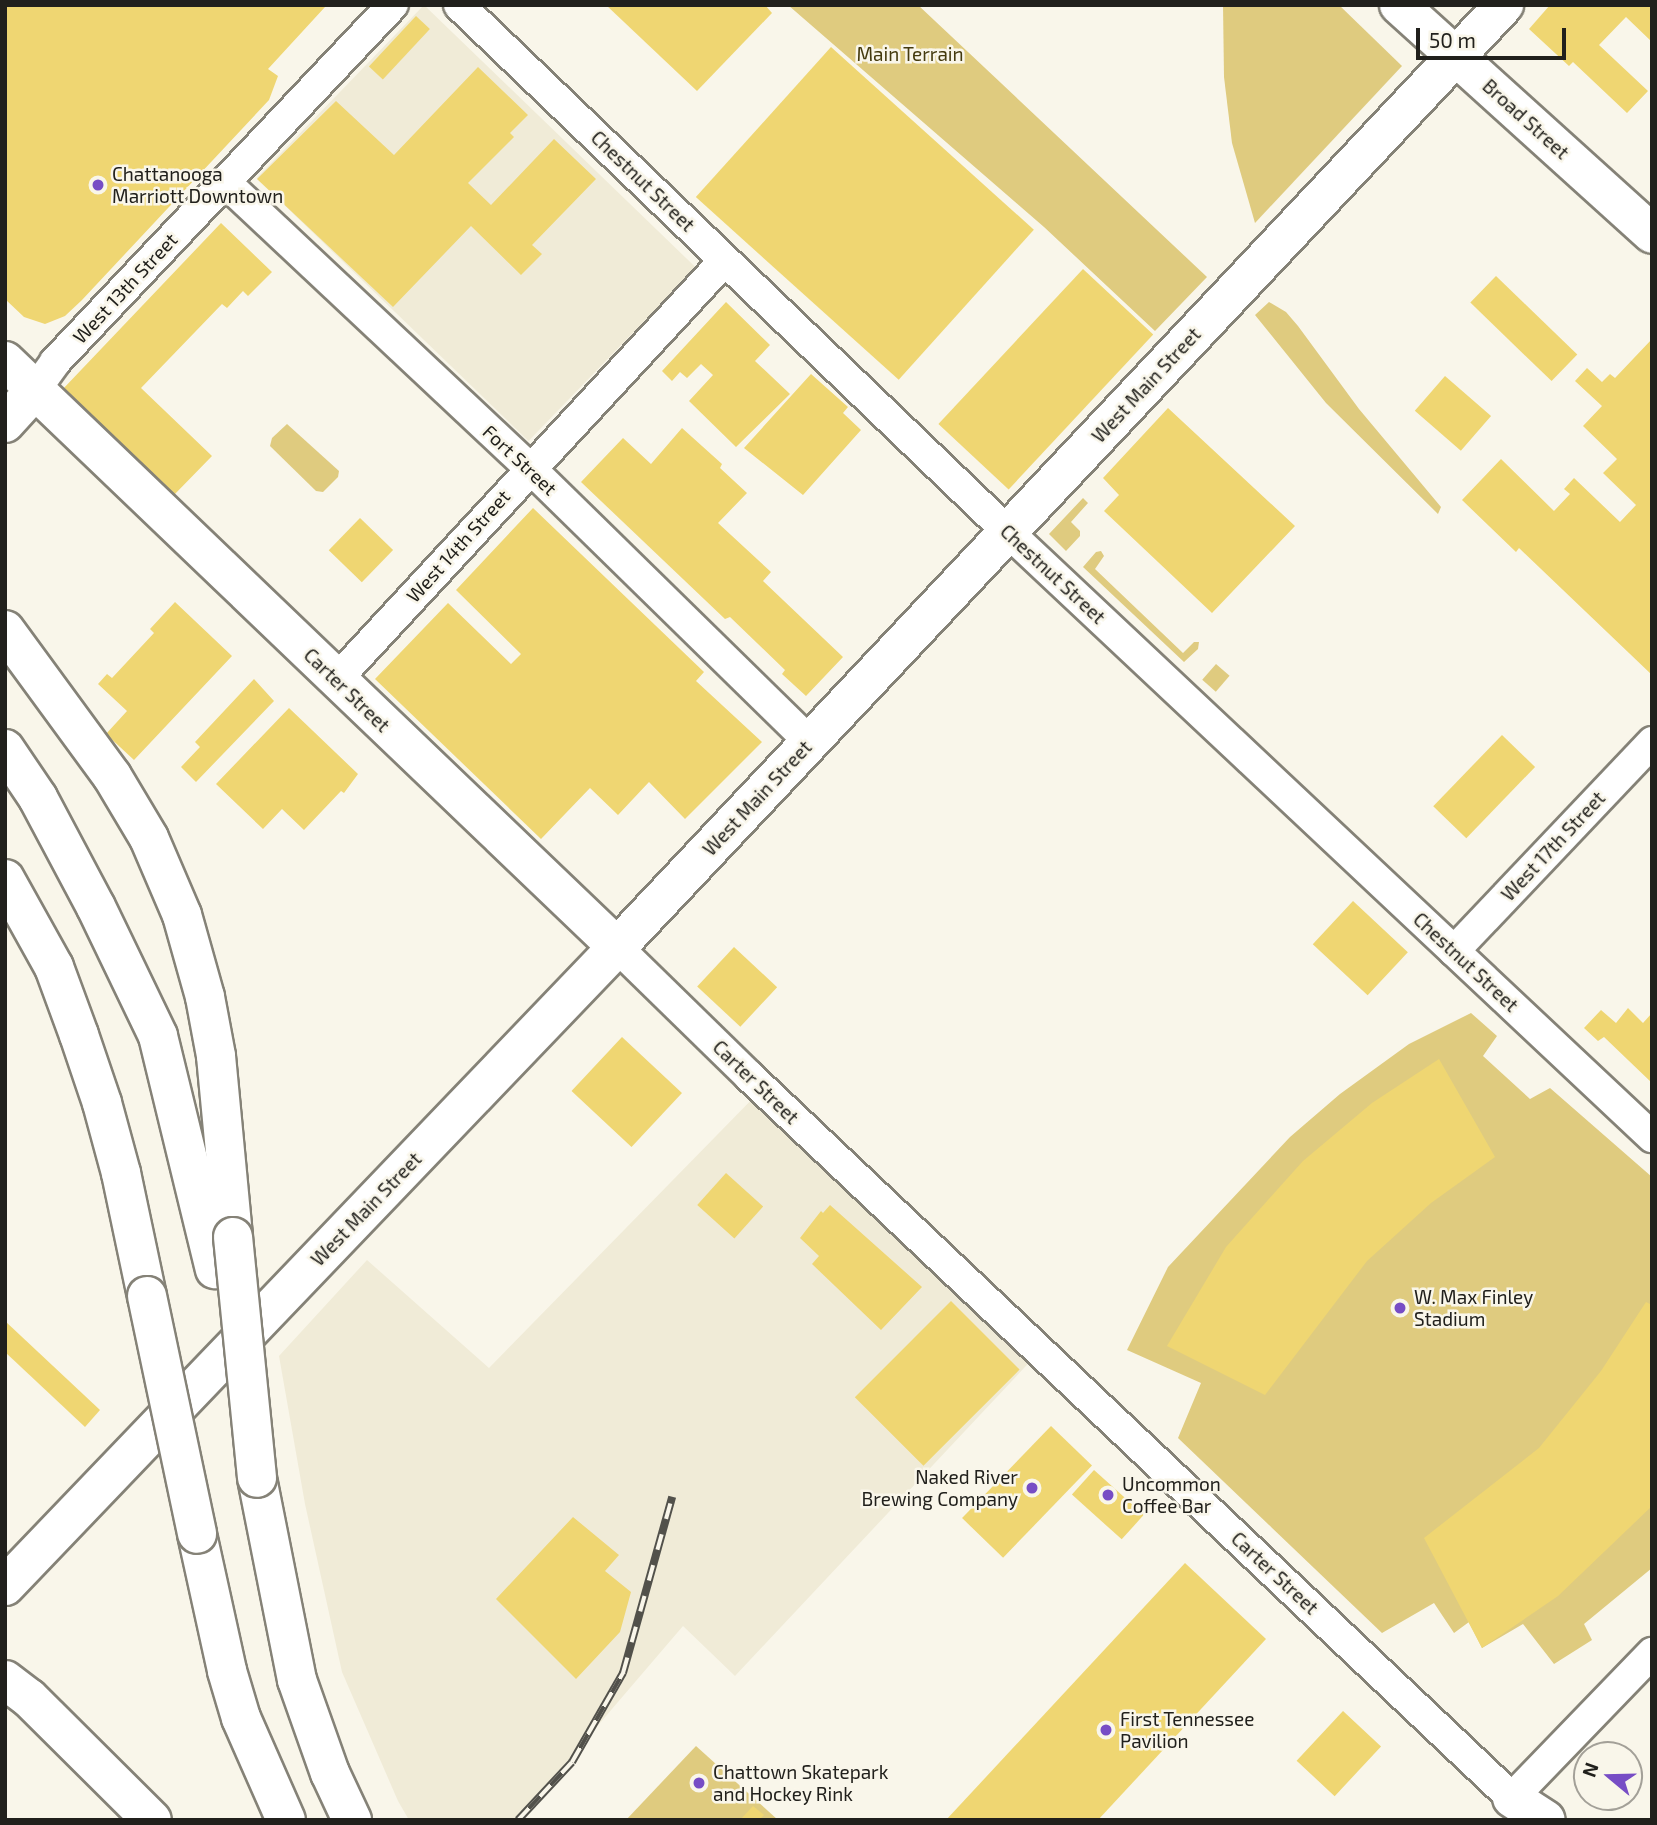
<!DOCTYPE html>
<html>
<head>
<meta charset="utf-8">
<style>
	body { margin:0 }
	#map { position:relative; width:1657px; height:1825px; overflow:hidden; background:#f9f6ea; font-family:"Exo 2",sans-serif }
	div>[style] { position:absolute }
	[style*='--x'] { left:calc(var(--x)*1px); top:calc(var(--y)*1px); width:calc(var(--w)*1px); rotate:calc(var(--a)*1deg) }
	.built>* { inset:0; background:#f0ebd7; transform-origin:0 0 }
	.green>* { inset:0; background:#dfcb7f; transform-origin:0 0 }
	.building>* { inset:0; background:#efd672; transform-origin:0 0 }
	.roads { filter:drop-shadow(2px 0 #858277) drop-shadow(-2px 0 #858277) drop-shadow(0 2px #858277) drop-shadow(0 -2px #858277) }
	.minor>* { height:30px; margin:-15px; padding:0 15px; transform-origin:15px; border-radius:15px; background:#fff }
	.major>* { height:38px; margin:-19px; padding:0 19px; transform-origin:19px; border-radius:19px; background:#fff }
	.highway>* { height:38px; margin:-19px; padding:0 19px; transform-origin:19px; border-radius:19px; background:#fff }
	.rail>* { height:8px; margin-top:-4px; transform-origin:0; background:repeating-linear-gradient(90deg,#f9f6ea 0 16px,#52514b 0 32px); box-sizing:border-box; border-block:2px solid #52514b }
	.bridges { filter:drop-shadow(2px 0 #858277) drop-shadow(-2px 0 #858277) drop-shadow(0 2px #858277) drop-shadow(0 -2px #858277) }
	.highway-bridge>* { height:38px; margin:-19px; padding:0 19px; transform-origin:19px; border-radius:19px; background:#fff }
	.dots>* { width:19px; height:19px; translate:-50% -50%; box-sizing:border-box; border:4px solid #f9f6ea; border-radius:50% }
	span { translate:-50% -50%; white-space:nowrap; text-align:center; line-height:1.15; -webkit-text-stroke:5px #f9f6ea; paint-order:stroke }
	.park-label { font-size:19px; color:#443a0e }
	.street-label { font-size:19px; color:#21201c }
	.poi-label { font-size:19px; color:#21201c }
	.left { translate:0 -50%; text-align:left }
	.right { translate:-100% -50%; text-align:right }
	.frame { position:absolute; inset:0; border:7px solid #21201c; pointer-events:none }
	.north { position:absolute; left:1573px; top:1741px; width:70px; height:70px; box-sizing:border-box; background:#f9f6ea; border:2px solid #a3a098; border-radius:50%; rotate:289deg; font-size:19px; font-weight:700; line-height:28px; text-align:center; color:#21201c }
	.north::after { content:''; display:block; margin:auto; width:24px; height:32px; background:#774dc5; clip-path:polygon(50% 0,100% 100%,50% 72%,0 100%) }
	.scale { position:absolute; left:1416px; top:28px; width:150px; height:32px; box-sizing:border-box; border:4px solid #21201c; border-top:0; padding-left:9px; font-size:21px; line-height:24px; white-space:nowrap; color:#21201c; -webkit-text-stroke:5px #f9f6ea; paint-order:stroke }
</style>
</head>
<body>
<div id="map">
	<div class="built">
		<i style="left:424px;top:5px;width:378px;height:241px;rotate:44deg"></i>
		<i style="clip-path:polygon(762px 1089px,1040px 1351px,735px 1676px,683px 1626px,517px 1820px,409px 1820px,398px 1801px,342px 1672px,305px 1504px,279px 1356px,367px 1260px,489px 1368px)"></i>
	</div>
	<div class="green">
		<i style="clip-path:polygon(788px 5px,918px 5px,1207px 277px,1155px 331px,1044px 227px)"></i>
		<i style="clip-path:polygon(1223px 5px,1339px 5px,1402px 66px,1255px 223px,1232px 143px,1224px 77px)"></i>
		<i style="clip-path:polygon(1269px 302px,1286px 312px,1298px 326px,1359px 409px,1441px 507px,1438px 514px,1326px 403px,1255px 315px)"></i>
		<i style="clip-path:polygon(287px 424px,339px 471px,338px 477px,323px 492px,316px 491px,270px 446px,272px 438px)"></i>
		<i style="clip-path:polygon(1083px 498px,1088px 503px,1071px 522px,1080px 531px,1080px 536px,1066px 551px,1049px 534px)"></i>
		<i style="clip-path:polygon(1101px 551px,1104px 556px,1095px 569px,1183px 653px,1194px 642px,1199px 642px,1198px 649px,1184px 662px,1083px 567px,1096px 552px)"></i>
		<i style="left:1216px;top:664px;width:18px;height:21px;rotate:41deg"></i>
		<i style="clip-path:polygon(1471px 1013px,1497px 1036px,1483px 1056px,1530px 1099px,1550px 1088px,1652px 1177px,1652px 1568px,1584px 1624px,1592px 1640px,1554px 1664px,1523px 1624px,1482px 1648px,1469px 1622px,1454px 1633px,1434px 1603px,1382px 1633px,1178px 1438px,1201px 1383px,1127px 1350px,1168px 1267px,1290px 1137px,1340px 1094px,1409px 1044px)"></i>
		<i style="clip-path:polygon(696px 1746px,778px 1820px,626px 1820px)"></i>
	</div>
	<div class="building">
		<i style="clip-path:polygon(5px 5px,325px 7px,268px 69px,278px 76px,269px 100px,82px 300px,65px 316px,45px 324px,24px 317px,5px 299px)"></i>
		<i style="clip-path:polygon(606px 5px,765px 5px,772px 13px,697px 91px)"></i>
		<i style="clip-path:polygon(1550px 5px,1652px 5px,1652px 42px,1626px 17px,1599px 45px,1648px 91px,1627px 113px,1573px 62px,1569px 66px,1529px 29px)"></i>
		<i style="left:416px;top:16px;width:19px;height:69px;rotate:43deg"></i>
		<i style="left:831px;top:47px;width:273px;height:202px;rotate:42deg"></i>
		<i style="clip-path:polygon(478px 67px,528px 115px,510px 133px,514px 137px,468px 183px,491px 205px,554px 139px,596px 179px,532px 245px,542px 254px,521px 275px,471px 226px,393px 307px,257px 179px,336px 101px,394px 155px)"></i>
		<i style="clip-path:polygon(221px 223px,272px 272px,248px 296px,243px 291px,227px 308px,222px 304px,141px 388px,212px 456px,173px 496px,62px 390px)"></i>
		<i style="left:1083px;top:269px;width:96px;height:212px;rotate:43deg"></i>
		<i style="left:1496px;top:276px;width:113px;height:37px;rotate:44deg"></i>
		<i style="clip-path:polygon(726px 302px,770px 345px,755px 361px,790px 394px,736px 447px,689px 401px,713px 375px,701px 364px,687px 378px,680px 372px,672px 381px,662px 371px)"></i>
		<i style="clip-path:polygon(1652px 339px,1652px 675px,1519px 548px,1516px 552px,1462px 500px,1501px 459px,1554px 511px,1570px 494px,1564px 489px,1574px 478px,1620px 522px,1636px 505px,1603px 473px,1617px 459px,1583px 426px,1602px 406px,1575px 381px,1587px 368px,1602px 382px,1610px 374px,1615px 378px)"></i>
		<i style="clip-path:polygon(811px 374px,848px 407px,843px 413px,861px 430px,803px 495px,744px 448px)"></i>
		<i style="left:1445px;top:376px;width:61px;height:46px;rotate:41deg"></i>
		<i style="clip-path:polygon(1168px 408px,1295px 526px,1212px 613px,1104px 511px,1119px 495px,1103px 478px)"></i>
		<i style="clip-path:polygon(682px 428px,722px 464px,720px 468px,747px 493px,718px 523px,771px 572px,763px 581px,843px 657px,806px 696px,782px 674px,785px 670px,730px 617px,725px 619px,581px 482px,623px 438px,651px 464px)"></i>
		<i style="clip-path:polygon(533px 508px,704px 672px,696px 681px,762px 742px,685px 819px,649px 782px,618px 815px,590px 788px,541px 839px,375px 679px,448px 603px,511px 664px,521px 654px,456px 590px)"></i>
		<i style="left:360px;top:518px;width:46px;height:45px;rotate:44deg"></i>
		<i style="clip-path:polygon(175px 602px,232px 656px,134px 760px,106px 734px,127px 711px,98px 684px,107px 674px,112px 678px,154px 633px,150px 629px)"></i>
		<i style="clip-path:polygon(254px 679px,274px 701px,196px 782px,181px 767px,200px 747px,195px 742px)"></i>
		<i style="clip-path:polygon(289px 708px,358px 774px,344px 793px,341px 791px,304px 830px,282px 809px,263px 829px,216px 784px)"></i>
		<i style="left:1502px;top:735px;width:46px;height:99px;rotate:44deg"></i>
		<i style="left:1353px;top:901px;width:75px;height:59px;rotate:43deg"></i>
		<i style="left:734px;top:947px;width:59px;height:54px;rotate:43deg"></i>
		<i style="clip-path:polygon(1628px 1008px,1643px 1023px,1652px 1013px,1652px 1083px,1604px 1037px,1598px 1041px,1584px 1028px,1601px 1010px,1616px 1023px)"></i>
		<i style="left:622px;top:1037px;width:82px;height:74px;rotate:43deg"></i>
		<i style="clip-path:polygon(1439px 1059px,1495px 1157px,1431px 1203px,1367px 1261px,1265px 1395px,1167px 1346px,1226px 1247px,1303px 1161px,1372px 1103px)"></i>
		<i style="left:726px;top:1173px;width:50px;height:43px;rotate:42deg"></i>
		<i style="clip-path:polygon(830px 1205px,922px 1287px,881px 1330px,812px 1264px,819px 1256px,800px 1238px,821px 1211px,823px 1213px)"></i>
		<i style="left:951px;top:1301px;width:97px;height:136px;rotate:45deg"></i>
		<i style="clip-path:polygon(1646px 1302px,1652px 1305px,1652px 1506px,1558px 1596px,1482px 1648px,1424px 1538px,1539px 1448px,1601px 1371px)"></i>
		<i style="clip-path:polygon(5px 1321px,100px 1410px,85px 1427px,5px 1352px)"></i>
		<i style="left:1051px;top:1426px;width:57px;height:128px;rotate:44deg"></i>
		<i style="left:1094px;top:1470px;width:67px;height:33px;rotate:42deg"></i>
		<i style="clip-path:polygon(573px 1517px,619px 1555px,605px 1571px,631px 1592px,620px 1632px,576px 1679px,496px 1599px)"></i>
		<i style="clip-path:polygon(1185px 1563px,1266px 1639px,1098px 1820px,946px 1820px)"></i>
		<i style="left:1343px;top:1711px;width:52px;height:68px;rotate:43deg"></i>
		<i style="clip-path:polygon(753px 1806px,764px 1815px,759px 1820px,740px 1820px)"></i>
	</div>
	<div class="roads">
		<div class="minor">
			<i style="--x:459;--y:5;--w:761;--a:43.83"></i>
			<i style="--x:1008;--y:532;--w:884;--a:43.21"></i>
			<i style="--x:225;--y:182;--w:418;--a:43.2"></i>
			<i style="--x:530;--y:468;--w:392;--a:44.4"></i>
			<i style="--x:35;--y:390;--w:34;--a:-54"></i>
			<i style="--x:55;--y:362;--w:492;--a:-46.6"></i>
			<i style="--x:336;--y:680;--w:572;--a:-47.19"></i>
			<i style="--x:617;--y:947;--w:185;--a:44.3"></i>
			<i style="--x:749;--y:1076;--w:1050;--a:43.42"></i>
			<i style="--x:1512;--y:1798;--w:202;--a:-46"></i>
			<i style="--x:1454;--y:951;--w:288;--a:-46.5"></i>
		</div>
		<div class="major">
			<i style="--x:1399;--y:5;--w:341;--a:42.1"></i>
			<i style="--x:5;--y:361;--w:847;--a:43.76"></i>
			<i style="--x:5;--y:1586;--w:885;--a:-46.24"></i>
			<i style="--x:617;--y:947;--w:1294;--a:-46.72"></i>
			<i style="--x:1512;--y:1798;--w:40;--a:32.9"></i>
		</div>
		<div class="highway">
			<i style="--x:5;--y:423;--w:45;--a:-47.7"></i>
			<i style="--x:5;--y:630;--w:181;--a:53.8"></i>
			<i style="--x:112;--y:776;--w:72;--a:59.2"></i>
			<i style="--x:149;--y:838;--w:84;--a:66.8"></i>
			<i style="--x:182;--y:915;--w:85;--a:74.3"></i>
			<i style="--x:205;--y:997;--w:60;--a:79.4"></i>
			<i style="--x:216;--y:1056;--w:182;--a:84.6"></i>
			<i style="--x:5;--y:749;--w:59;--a:56"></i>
			<i style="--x:38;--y:798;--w:123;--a:62"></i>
			<i style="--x:96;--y:907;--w:143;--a:64.3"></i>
			<i style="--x:158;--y:1036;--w:240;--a:76.3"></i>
			<i style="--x:5;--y:879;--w:101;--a:60.9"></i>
			<i style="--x:54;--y:967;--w:72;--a:69.8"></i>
			<i style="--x:79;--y:1035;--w:72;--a:71.3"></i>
			<i style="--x:102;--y:1103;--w:73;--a:74.8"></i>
			<i style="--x:121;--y:1173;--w:126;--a:78.1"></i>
			<i style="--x:257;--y:1478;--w:206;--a:78.8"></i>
			<i style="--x:297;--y:1680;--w:99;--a:70.5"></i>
			<i style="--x:330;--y:1773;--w:52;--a:64.9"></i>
			<i style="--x:197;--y:1534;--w:140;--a:77.6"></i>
			<i style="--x:227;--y:1671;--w:49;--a:73.4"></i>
			<i style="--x:241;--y:1718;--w:111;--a:66.2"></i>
			<i style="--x:5;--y:1680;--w:30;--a:37"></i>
			<i style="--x:29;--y:1698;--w:173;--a:44.8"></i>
		</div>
	</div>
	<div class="rail">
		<i style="--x:518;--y:1820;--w:79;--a:-47"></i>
		<i style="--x:572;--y:1762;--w:103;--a:-60.2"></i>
		<i style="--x:623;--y:1673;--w:183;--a:-74.4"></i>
	</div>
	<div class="bridges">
		<div class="highway-bridge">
			<i style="--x:233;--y:1237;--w:242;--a:84.3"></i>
			<i style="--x:147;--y:1296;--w:243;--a:78.1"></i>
		</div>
	</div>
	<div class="dots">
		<i style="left:98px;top:185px;background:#774dc5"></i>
		<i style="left:1400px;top:1308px;background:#774dc5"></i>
		<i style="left:1032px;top:1488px;background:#774dc5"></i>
		<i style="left:1108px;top:1495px;background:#774dc5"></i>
		<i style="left:1106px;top:1730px;background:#774dc5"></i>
		<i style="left:699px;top:1783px;background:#774dc5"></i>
	</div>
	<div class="park-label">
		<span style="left:910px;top:54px">Main Terrain</span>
	</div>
	<div class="street-label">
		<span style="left:1526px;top:119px;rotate:42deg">Broad Street</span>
		<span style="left:643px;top:181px;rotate:44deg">Chestnut Street</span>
		<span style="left:125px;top:288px;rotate:-47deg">West 13th Street</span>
		<span style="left:1146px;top:385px;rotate:-47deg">West Main Street</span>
		<span style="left:520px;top:460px;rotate:43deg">Fort Street</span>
		<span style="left:458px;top:546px;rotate:-48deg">West 14th Street</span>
		<span style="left:1053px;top:574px;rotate:43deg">Chestnut Street</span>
		<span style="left:347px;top:690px;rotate:44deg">Carter Street</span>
		<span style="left:757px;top:798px;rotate:-47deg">West Main Street</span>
		<span style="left:1553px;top:846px;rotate:-47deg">West 17th Street</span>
		<span style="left:1466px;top:962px;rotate:43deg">Chestnut Street</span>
		<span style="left:756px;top:1082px;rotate:44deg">Carter Street</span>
		<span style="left:366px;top:1209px;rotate:-46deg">West Main Street</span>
		<span style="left:1275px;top:1573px;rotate:43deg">Carter Street</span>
	</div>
	<div class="poi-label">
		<span class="left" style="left:112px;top:185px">Chattanooga<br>Marriott Downtown</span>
		<span class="left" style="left:1414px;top:1308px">W. Max Finley<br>Stadium</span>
		<span class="right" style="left:1018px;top:1488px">Naked River<br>Brewing Company</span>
		<span class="left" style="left:1122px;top:1495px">Uncommon<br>Coffee Bar</span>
		<span class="left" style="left:1120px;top:1730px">First Tennessee<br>Pavilion</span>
		<span class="left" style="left:713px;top:1783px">Chattown Skatepark<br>and Hockey Rink</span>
	</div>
	<div class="frame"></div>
	<div class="north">N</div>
	<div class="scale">50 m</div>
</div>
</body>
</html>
